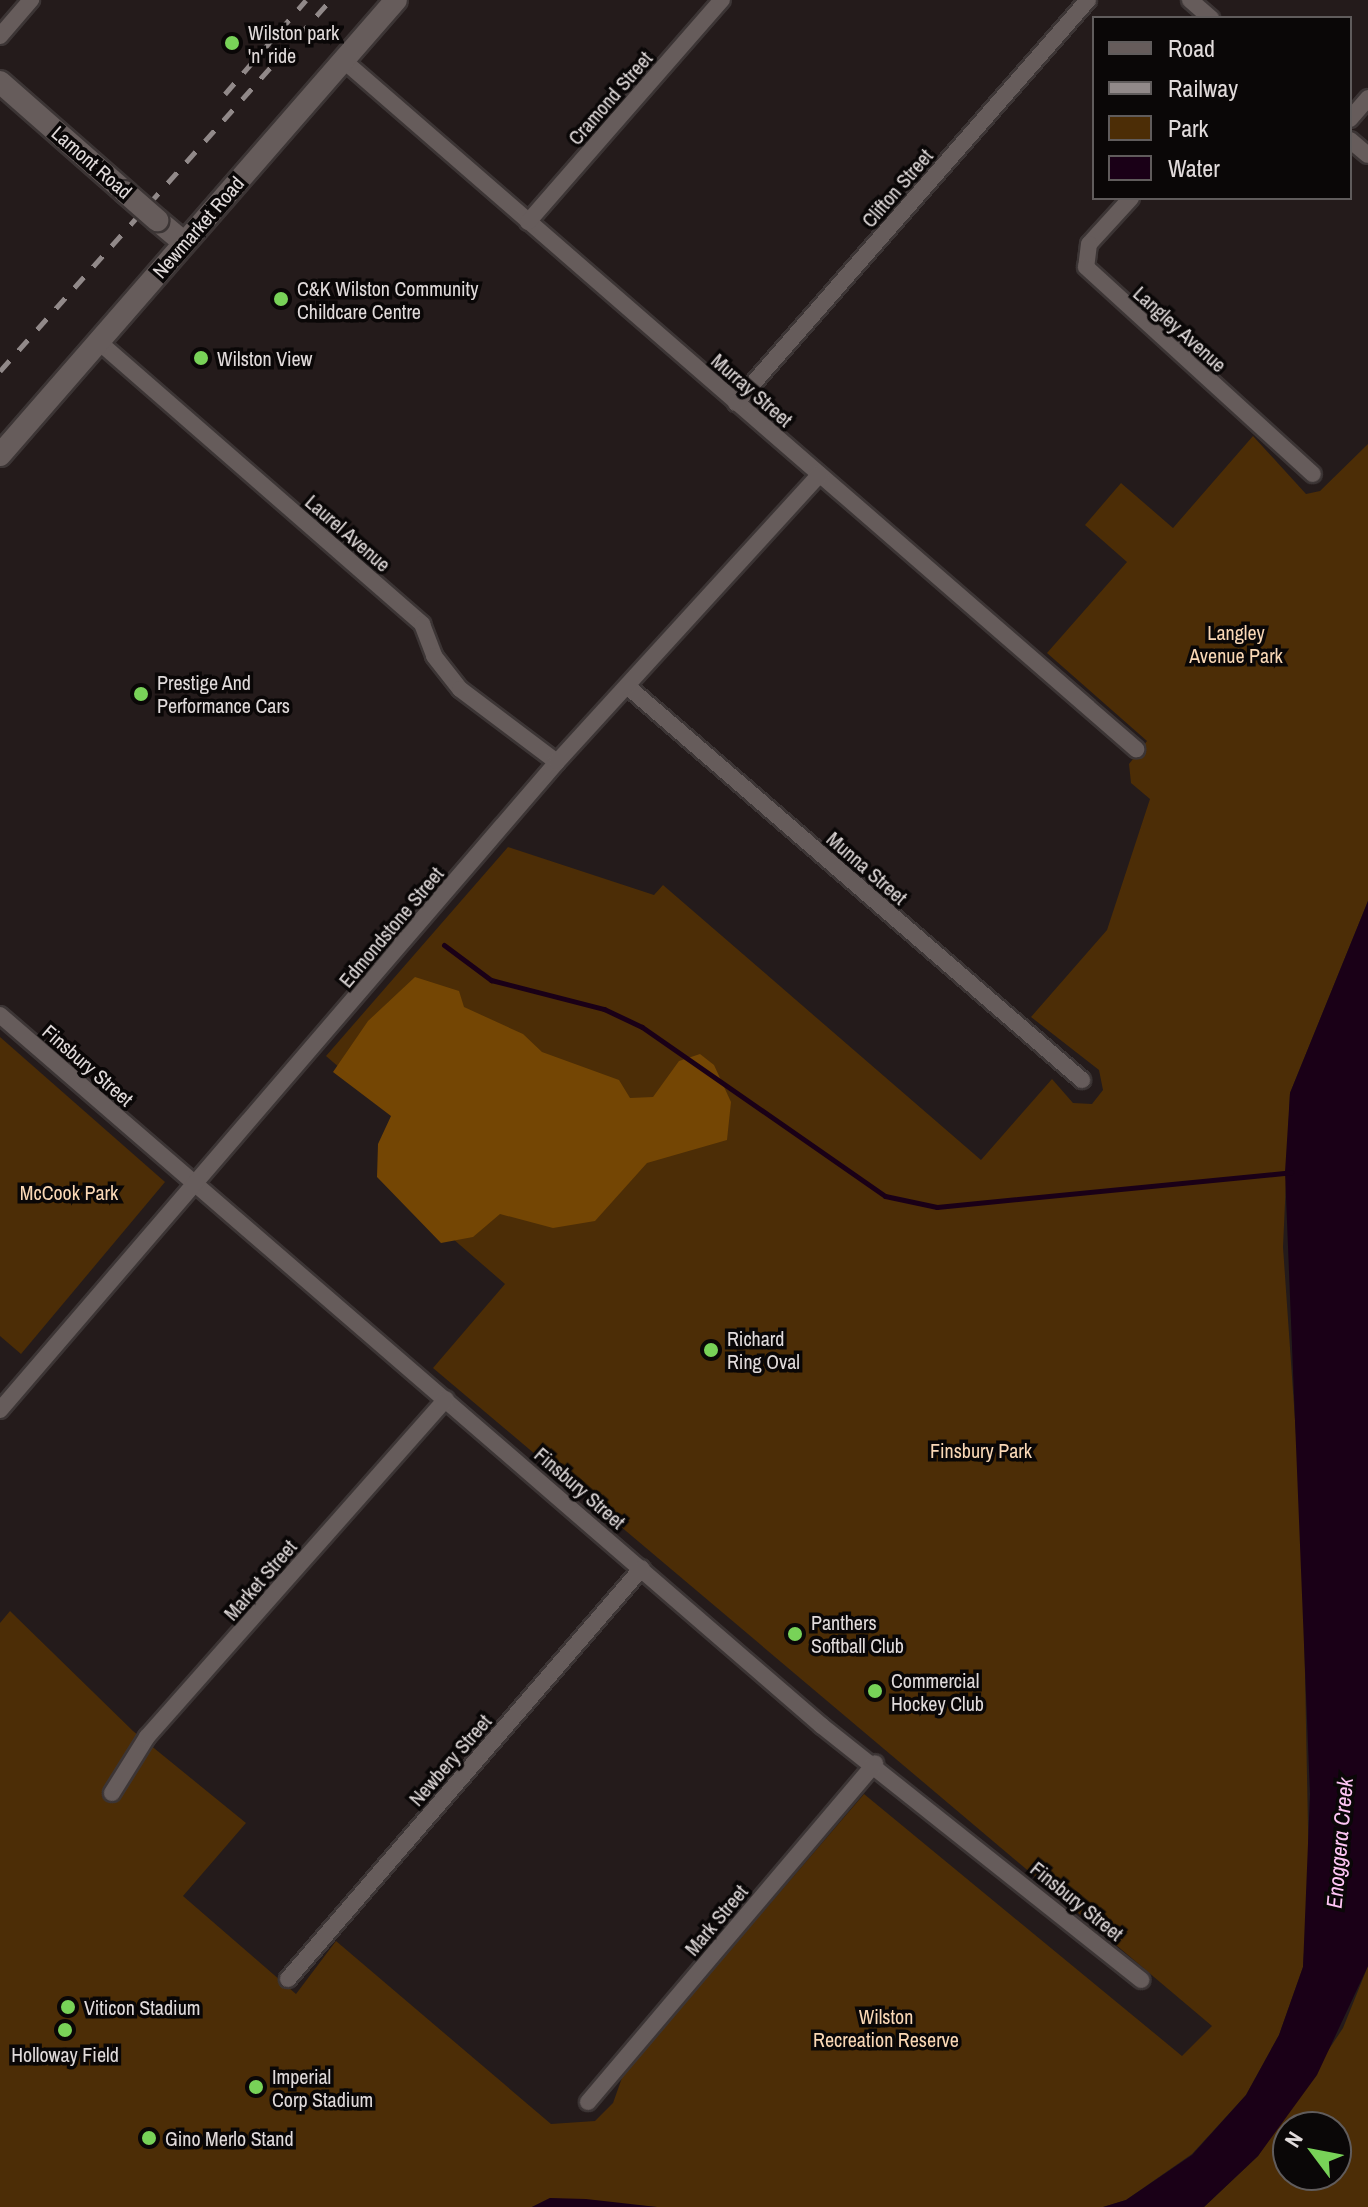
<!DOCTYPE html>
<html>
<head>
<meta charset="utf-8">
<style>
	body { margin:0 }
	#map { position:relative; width:1368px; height:2207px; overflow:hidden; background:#241b1b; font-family:"Archivo Narrow",sans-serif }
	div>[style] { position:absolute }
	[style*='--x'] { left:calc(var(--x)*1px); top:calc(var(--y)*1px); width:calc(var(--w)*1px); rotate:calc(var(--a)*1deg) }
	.green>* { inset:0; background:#4c2d06 }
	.forest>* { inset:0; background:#744604 }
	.water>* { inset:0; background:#1a0017 }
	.stream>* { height:5px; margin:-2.5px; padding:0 2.5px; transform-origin:2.5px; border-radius:2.5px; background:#1a0017 }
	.roads { filter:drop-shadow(2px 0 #3c3535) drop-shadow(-2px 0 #3c3535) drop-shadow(0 2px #3c3535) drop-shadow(0 -2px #3c3535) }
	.minor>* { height:16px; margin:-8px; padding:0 8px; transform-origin:8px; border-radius:8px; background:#665c5b }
	.tertiary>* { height:22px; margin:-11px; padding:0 11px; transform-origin:11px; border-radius:11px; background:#665c5b }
	.secondary>* { height:22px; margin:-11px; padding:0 11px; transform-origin:11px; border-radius:11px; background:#665c5b }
	.rail>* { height:5px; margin-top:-2.5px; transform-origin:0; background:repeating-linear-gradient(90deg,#918989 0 14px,transparent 0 28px) }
	.bridges { filter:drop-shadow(2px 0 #3c3535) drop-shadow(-2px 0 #3c3535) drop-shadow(0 2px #3c3535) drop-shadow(0 -2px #3c3535) }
	.tertiary-bridge>* { height:22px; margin:-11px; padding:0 11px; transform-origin:11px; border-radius:11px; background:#665c5b }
	.dots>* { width:22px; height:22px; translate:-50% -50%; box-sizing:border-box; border:4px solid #0a0707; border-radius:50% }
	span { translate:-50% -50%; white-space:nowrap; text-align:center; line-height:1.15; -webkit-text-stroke:7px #0a0707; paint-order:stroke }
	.poi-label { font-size:20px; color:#e1dbdb }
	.left { translate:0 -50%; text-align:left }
	.street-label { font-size:20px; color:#e1dbdb }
	.park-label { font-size:20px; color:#fad8b6 }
	.water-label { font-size:22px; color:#ffc6f5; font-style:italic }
	.legend { position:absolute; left:1092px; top:16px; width:260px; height:184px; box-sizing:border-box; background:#0a0707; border:2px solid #605c5c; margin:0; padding:10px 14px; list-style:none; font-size:24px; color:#e1dbdb }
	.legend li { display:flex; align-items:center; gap:16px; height:40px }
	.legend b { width:40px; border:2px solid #605c5c }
	.north { position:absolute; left:1272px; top:2111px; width:80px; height:80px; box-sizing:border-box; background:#0a0707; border:2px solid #605c5c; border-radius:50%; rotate:302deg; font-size:22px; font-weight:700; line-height:32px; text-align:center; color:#e1dbdb }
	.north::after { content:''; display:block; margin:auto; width:28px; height:36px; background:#78d258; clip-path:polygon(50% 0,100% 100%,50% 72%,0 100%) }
</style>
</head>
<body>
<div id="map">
	<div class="green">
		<i style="clip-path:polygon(1253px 436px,1306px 494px,1320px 491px,1368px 444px,1368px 901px,1290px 1093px,1283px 1247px,1302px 1521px,1309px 1878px,1303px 1967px,1279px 2035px,1246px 2095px,1192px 2154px,1126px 2200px,1103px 2207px,657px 2207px,550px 2198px,532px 2207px,0 2207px,0 1623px,10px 1611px,133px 1731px,246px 1823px,183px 1896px,296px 1994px,336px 1941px,551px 2124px,595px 2121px,613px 2103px,623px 2075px,864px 1794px,1182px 2056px,1212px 2026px,433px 1368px,505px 1284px,400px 1193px,436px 1151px,326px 1056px,508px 847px,654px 895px,663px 885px,981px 1160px,1052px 1079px,1073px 1103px,1092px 1104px,1103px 1090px,1099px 1070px,1031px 1017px,1107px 930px,1150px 799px,1131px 783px,1129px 764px,1147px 741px,1047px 653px,1127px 562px,1085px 525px,1121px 483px,1173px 528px)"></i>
		<i style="clip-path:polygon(0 1037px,165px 1182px,21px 1354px,0 1336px)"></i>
		<i style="clip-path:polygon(evenodd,1368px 1966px,1368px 2207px,1204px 2207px,1258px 2156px,1343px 2028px,1368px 1966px,1288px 2127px,1336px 2127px,1336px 2175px,1288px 2175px,1288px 2127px)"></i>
	</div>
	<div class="forest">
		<i style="clip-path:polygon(415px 977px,459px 991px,464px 1007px,523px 1034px,542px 1052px,619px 1080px,630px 1098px,653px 1097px,679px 1061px,700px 1054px,714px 1065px,731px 1102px,727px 1140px,647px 1163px,595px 1221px,553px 1228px,500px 1214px,473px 1237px,441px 1243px,377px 1177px,378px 1144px,391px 1116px,333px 1072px,368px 1021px)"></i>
	</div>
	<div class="water">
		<i style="clip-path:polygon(1368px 901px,1368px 1966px,1317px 2075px,1258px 2156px,1204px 2207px,1103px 2207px,1126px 2200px,1192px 2155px,1246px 2095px,1279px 2035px,1303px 1967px,1310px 1794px,1285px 1172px,1290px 1093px)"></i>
		<i style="clip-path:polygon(550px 2198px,586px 2199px,657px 2207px,532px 2207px)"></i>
	</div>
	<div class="stream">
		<i style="--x:444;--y:945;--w:59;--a:36.7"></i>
		<i style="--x:491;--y:980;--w:117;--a:14.4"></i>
		<i style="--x:604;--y:1009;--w:42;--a:25.3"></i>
		<i style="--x:642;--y:1027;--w:296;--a:34.8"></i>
		<i style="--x:885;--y:1196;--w:53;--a:11.9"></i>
		<i style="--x:937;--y:1207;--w:356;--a:-5.6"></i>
	</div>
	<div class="roads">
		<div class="minor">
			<i style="--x:1190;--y:0;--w:28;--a:41"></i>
			<i style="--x:0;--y:36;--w:48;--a:-49.3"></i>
			<i style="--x:343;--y:60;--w:1051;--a:40.99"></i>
			<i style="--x:1350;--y:119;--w:28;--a:-49"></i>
			<i style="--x:1350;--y:140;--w:23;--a:40"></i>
			<i style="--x:1131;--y:198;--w:62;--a:132.4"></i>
			<i style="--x:1089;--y:244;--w:23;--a:97"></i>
			<i style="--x:1086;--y:267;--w:307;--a:42.4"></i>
			<i style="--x:528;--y:222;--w:295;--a:-48.9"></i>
			<i style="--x:99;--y:342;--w:429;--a:41.1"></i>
			<i style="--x:422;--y:624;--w:34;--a:69"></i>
			<i style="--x:434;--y:656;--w:42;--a:51.8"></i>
			<i style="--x:460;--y:689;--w:121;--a:37"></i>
			<i style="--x:736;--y:403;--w:535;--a:-48.86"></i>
			<i style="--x:627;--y:686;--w:602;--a:40.89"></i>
			<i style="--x:0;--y:1015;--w:1087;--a:40.86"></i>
			<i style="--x:822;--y:1726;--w:408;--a:38.5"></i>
			<i style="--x:0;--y:1410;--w:854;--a:-49.32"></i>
			<i style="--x:557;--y:762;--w:389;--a:-47.6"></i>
			<i style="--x:112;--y:1793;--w:66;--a:-58"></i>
			<i style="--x:147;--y:1737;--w:451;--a:-48.5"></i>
			<i style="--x:288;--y:1979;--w:542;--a:-49.26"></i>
			<i style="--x:588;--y:2102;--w:444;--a:-49.7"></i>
		</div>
		<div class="tertiary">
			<i style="--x:0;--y:82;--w:167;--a:41.3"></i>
			<i style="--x:157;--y:220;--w:35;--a:40"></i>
		</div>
		<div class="secondary">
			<i style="--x:0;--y:455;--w:603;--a:-48.97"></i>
		</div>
	</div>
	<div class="rail">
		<i style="--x:225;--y:94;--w:124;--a:-49.2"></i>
		<i style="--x:0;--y:371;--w:497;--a:-48.3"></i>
	</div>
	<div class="bridges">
		<div class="tertiary-bridge">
			<i style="--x:125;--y:192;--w:43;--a:41.2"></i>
		</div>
	</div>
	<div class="dots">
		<i style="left:232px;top:43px;background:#78d258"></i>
		<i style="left:281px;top:299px;background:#78d258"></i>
		<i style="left:201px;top:358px;background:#78d258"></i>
		<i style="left:141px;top:694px;background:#78d258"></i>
		<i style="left:711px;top:1350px;background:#78d258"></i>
		<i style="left:795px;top:1634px;background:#78d258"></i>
		<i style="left:875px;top:1691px;background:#78d258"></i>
		<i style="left:68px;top:2007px;background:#78d258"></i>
		<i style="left:65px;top:2030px;background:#78d258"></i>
		<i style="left:256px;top:2087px;background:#78d258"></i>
		<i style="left:149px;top:2138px;background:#78d258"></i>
	</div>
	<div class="poi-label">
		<span class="left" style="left:248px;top:44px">Wilston park<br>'n' ride</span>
		<span class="left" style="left:297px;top:300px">C&amp;K Wilston Community<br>Childcare Centre</span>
		<span class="left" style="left:217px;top:358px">Wilston View</span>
		<span class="left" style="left:157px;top:694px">Prestige And<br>Performance Cars</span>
		<span class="left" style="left:727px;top:1350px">Richard<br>Ring Oval</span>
		<span class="left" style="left:811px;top:1634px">Panthers<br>Softball Club</span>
		<span class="left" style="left:891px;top:1692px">Commercial<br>Hockey Club</span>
		<span class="left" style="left:84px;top:2007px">Viticon Stadium</span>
		<span style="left:65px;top:2054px">Holloway Field</span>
		<span class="left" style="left:272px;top:2088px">Imperial<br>Corp Stadium</span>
		<span class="left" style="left:165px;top:2138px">Gino Merlo Stand</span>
	</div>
	<div class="street-label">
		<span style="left:610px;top:98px;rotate:-49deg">Cramond Street</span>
		<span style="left:92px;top:162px;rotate:41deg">Lamont Road</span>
		<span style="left:897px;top:188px;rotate:-49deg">Clifton Street</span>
		<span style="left:198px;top:227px;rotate:-49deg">Newmarket Road</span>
		<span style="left:1180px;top:329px;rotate:42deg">Langley Avenue</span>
		<span style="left:752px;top:390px;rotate:41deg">Murray Street</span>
		<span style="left:348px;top:533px;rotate:41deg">Laurel Avenue</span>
		<span style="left:867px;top:868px;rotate:41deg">Munna Street</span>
		<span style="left:391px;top:927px;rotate:-50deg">Edmondstone Street</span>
		<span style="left:88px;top:1065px;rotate:41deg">Finsbury Street</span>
		<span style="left:580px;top:1488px;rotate:41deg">Finsbury Street</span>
		<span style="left:260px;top:1580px;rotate:-49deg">Market Street</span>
		<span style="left:450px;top:1760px;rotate:-49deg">Newbery Street</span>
		<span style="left:1077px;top:1901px;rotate:39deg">Finsbury Street</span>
		<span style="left:716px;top:1920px;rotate:-50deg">Mark Street</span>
	</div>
	<div class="park-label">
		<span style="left:1236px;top:644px">Langley<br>Avenue Park</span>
		<span style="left:69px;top:1192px">McCook Park</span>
		<span style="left:981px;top:1450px">Finsbury Park</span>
		<span style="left:886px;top:2028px">Wilston<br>Recreation Reserve</span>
	</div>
	<div class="water-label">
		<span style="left:1340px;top:1843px;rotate:-85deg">Enoggera Creek</span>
	</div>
	<ul class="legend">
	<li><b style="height:10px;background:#665c5b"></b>Road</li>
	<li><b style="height:10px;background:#918989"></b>Railway</li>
	<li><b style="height:22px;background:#4c2d06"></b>Park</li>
	<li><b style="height:22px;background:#1a0017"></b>Water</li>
	</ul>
	<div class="north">N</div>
</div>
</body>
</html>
